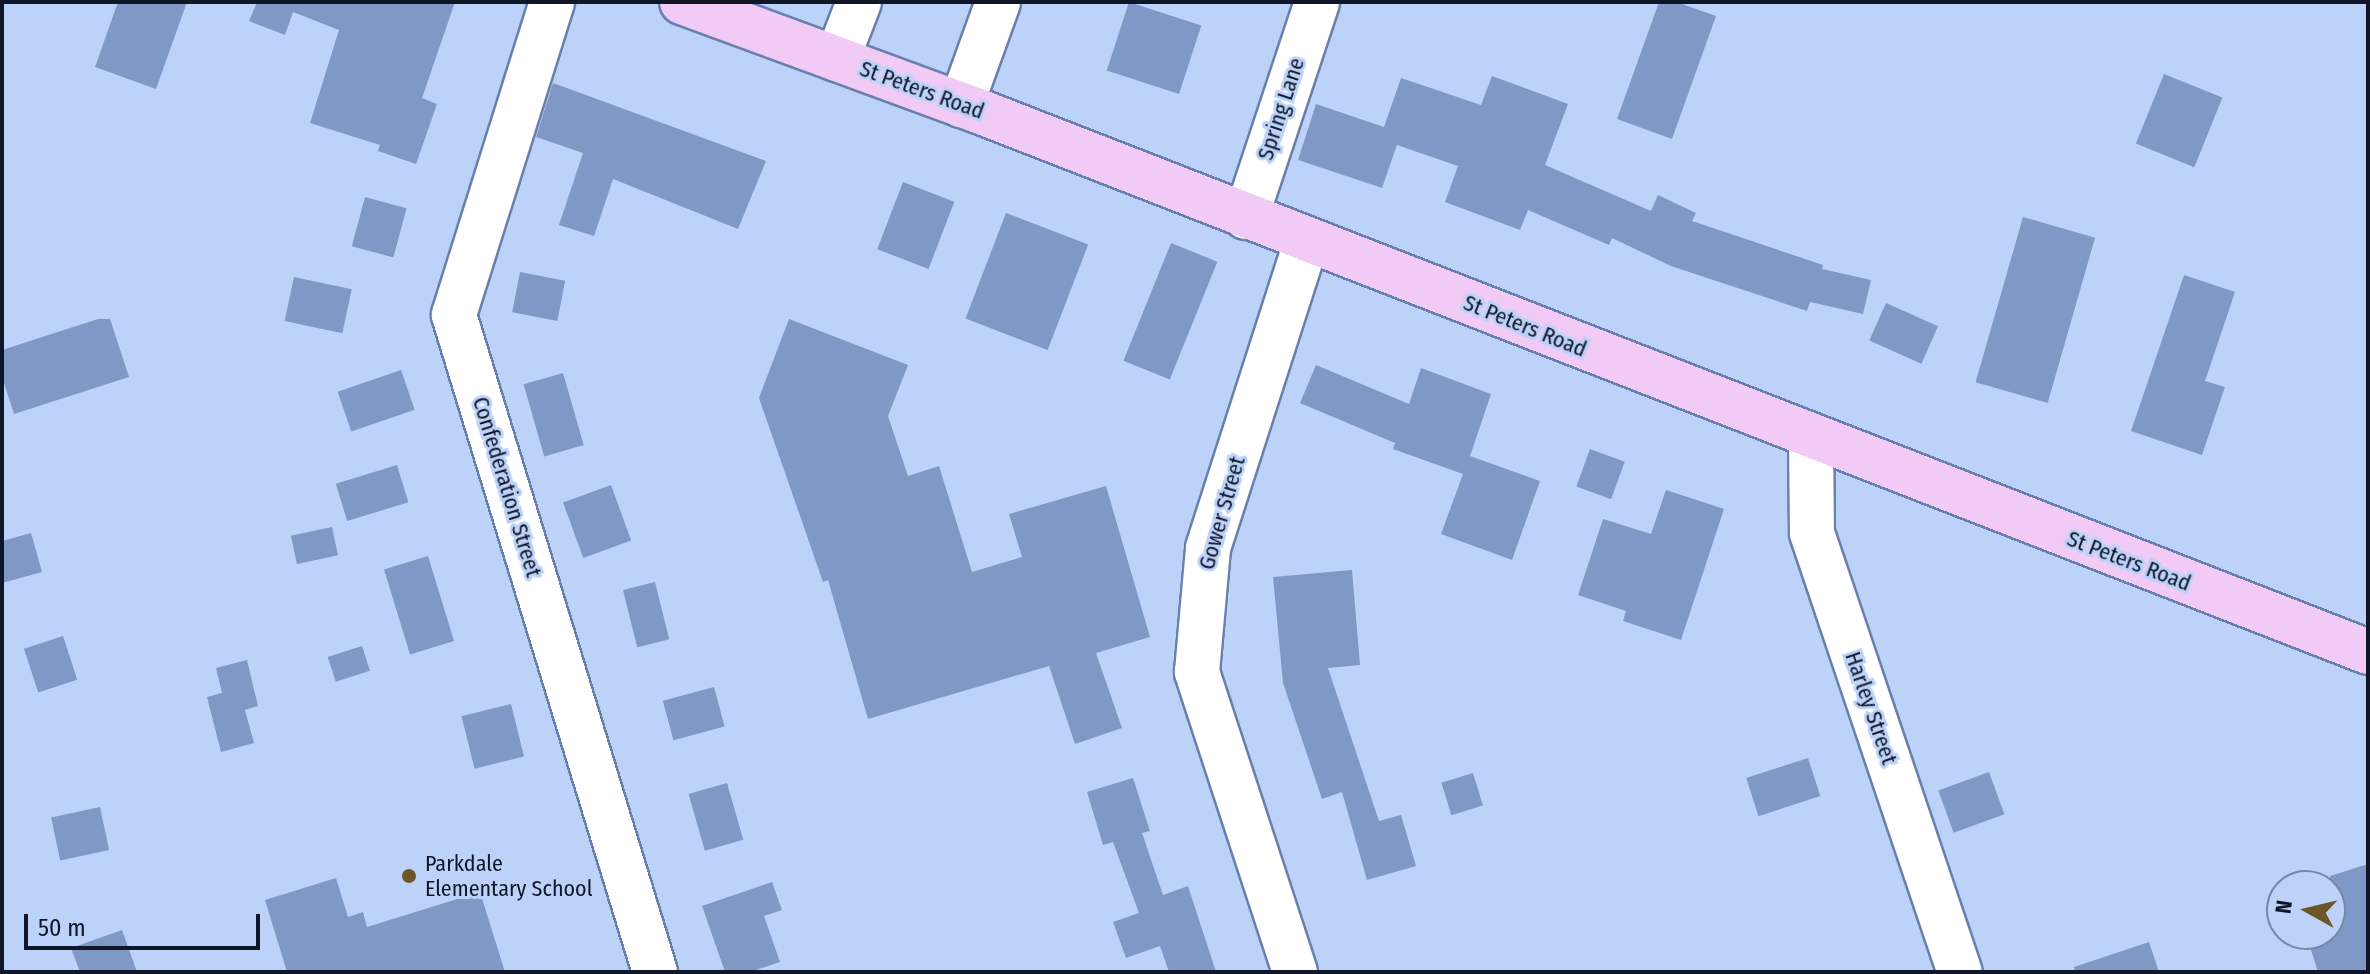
<!DOCTYPE html>
<html>
<head>
<meta charset="utf-8">
<style>
	body { margin:0 }
	#map { position:relative; width:2370px; height:974px; overflow:hidden; background:#bdd2f9; font-family:"Fira Sans Condensed",sans-serif }
	div>[style] { position:absolute }
	[style*='--x'] { left:calc(var(--x)*1px); top:calc(var(--y)*1px); width:calc(var(--w)*1px); rotate:calc(var(--a)*1deg) }
	.building>* { inset:0; background:#8098c5; transform-origin:0 0 }
	.roads { filter:drop-shadow(2px 0 #6980ac) drop-shadow(-2px 0 #6980ac) drop-shadow(0 2px #6980ac) drop-shadow(0 -2px #6980ac) }
	.minor>* { height:44px; margin:-22px; padding:0 22px; transform-origin:22px; border-radius:22px; background:#fff }
	.major>* { height:44px; margin:-22px; padding:0 22px; transform-origin:22px; border-radius:22px; background:#f1caf5 }
	.dots>* { width:22px; height:22px; translate:-50% -50%; box-sizing:border-box; border:4px solid #bdd2f9; border-radius:50% }
	span { translate:-50% -50%; white-space:nowrap; text-align:center; line-height:1.15; -webkit-text-stroke:6px #bdd2f9; paint-order:stroke }
	.street-label { font-size:22px; color:#0e1627 }
	.poi-label { font-size:22px; color:#0e1627 }
	.left { translate:0 -50%; text-align:left }
	.frame { position:absolute; inset:0; border:4px solid #0e1627; pointer-events:none }
	.north { position:absolute; left:2266px; top:870px; width:80px; height:80px; box-sizing:border-box; background:#bdd2f9; border:2px solid #7787a5; border-radius:50%; rotate:278deg; font-size:22px; font-weight:700; line-height:32px; text-align:center; color:#0e1627 }
	.north::after { content:''; display:block; margin:auto; width:28px; height:36px; background:#6d5626; clip-path:polygon(50% 0,100% 100%,50% 72%,0 100%) }
	.scale { position:absolute; left:24px; top:914px; width:236px; height:36px; box-sizing:border-box; border:4px solid #0e1627; border-top:0; padding-left:10px; font-size:24px; line-height:28px; white-space:nowrap; color:#0e1627; -webkit-text-stroke:6px #bdd2f9; paint-order:stroke }
</style>
</head>
<body>
<div id="map">
	<div class="building">
		<i style="clip-path:polygon(118px 2px,187px 2px,156px 89px,95px 67px)"></i>
		<i style="clip-path:polygon(257px 2px,455px 2px,422px 98px,437px 104px,416px 164px,378px 151px,380px 145px,310px 123px,339px 30px,293px 12px,285px 35px,249px 21px)"></i>
		<i style="left:1129px;top:2px;width:76px;height:72px;rotate:18deg"></i>
		<i style="clip-path:polygon(1659px 2px,1676px 2px,1716px 16px,1672px 139px,1617px 119px)"></i>
		<i style="left:2164px;top:74px;width:63px;height:75px;rotate:22deg"></i>
		<i style="clip-path:polygon(1492px 76px,1568px 104px,1545px 165px,1651px 211px,1658px 195px,1696px 213px,1692px 221px,1823px 265px,1822px 269px,1871px 280px,1863px 314px,1810px 302px,1807px 311px,1671px 266px,1612px 238px,1609px 245px,1528px 210px,1520px 230px,1445px 202px,1458px 166px,1397px 145px,1382px 188px,1298px 160px,1316px 104px,1384px 127px,1401px 78px,1481px 105px)"></i>
		<i style="clip-path:polygon(553px 83px,766px 161px,738px 229px,613px 179px,594px 236px,559px 225px,583px 153px,536px 137px)"></i>
		<i style="left:903px;top:182px;width:55px;height:72px;rotate:21deg"></i>
		<i style="left:365px;top:197px;width:43px;height:51px;rotate:15deg"></i>
		<i style="left:1006px;top:213px;width:88px;height:113px;rotate:21deg"></i>
		<i style="left:2023px;top:217px;width:75px;height:172px;rotate:16deg"></i>
		<i style="left:1171px;top:243px;width:50px;height:127px;rotate:22deg"></i>
		<i style="left:520px;top:272px;width:46px;height:41px;rotate:11deg"></i>
		<i style="clip-path:polygon(2184px 275px,2235px 292px,2205px 381px,2225px 387px,2202px 455px,2131px 431px)"></i>
		<i style="left:294px;top:277px;width:59px;height:45px;rotate:12deg"></i>
		<i style="left:1886px;top:303px;width:57px;height:41px;rotate:24deg"></i>
		<i style="clip-path:polygon(98px 319px,110px 319px,129px 377px,14px 414px,2px 377px,2px 350px)"></i>
		<i style="clip-path:polygon(789px 319px,908px 365px,888px 416px,908px 476px,939px 466px,972px 572px,1022px 557px,1009px 514px,1106px 486px,1150px 637px,1096px 653px,1122px 728px,1075px 744px,1049px 666px,868px 719px,828px 580px,823px 582px,759px 398px)"></i>
		<i style="clip-path:polygon(1316px 365px,1409px 404px,1421px 368px,1491px 394px,1470px 456px,1540px 481px,1512px 560px,1441px 534px,1463px 474px,1393px 449px,1395px 443px,1300px 403px)"></i>
		<i style="left:401px;top:370px;width:42px;height:67px;rotate:71deg"></i>
		<i style="left:563px;top:373px;width:75px;height:41px;rotate:74deg"></i>
		<i style="left:1590px;top:449px;width:37px;height:40px;rotate:20deg"></i>
		<i style="left:397px;top:465px;width:39px;height:64px;rotate:73deg"></i>
		<i style="left:611px;top:485px;width:59px;height:51px;rotate:70deg"></i>
		<i style="clip-path:polygon(1666px 490px,1724px 509px,1681px 640px,1623px 621px,1626px 611px,1578px 595px,1603px 519px,1651px 534px)"></i>
		<i style="left:332px;top:527px;width:29px;height:42px;rotate:78deg"></i>
		<i style="clip-path:polygon(31px 533px,42px 572px,2px 583px,2px 541px)"></i>
		<i style="left:428px;top:556px;width:89px;height:46px;rotate:73deg"></i>
		<i style="clip-path:polygon(1352px 570px,1360px 665px,1328px 668px,1379px 821px,1401px 815px,1416px 866px,1367px 880px,1342px 792px,1322px 799px,1283px 683px,1273px 577px)"></i>
		<i style="left:655px;top:582px;width:59px;height:33px;rotate:76deg"></i>
		<i style="left:63px;top:636px;width:46px;height:41px;rotate:72deg"></i>
		<i style="left:362px;top:646px;width:26px;height:36px;rotate:72deg"></i>
		<i style="clip-path:polygon(247px 660px,258px 706px,245px 710px,254px 743px,221px 752px,207px 697px,222px 693px,216px 668px)"></i>
		<i style="left:714px;top:687px;width:41px;height:53px;rotate:75deg"></i>
		<i style="left:511px;top:704px;width:54px;height:51px;rotate:76deg"></i>
		<i style="left:1808px;top:758px;width:40px;height:65px;rotate:72deg"></i>
		<i style="left:1989px;top:772px;width:45px;height:54px;rotate:70deg"></i>
		<i style="left:1473px;top:773px;width:34px;height:33px;rotate:73deg"></i>
		<i style="clip-path:polygon(1133px 778px,1150px 831px,1142px 833px,1163px 895px,1188px 886px,1216px 972px,1169px 972px,1160px 946px,1126px 958px,1113px 922px,1139px 913px,1113px 842px,1103px 845px,1087px 792px)"></i>
		<i style="left:727px;top:783px;width:59px;height:40px;rotate:74deg"></i>
		<i style="left:100px;top:807px;width:44px;height:50px;rotate:78deg"></i>
		<i style="clip-path:polygon(2368px 864px,2368px 972px,2318px 972px,2306px 934px,2330px 934px,2330px 876px)"></i>
		<i style="clip-path:polygon(336px 878px,348px 917px,363px 912px,367px 927px,480px 892px,505px 972px,287px 972px,265px 900px)"></i>
		<i style="clip-path:polygon(772px 882px,782px 910px,764px 916px,780px 962px,750px 972px,725px 972px,702px 906px)"></i>
		<i style="clip-path:polygon(122px 930px,137px 972px,80px 972px,71px 948px)"></i>
		<i style="clip-path:polygon(2149px 942px,2159px 972px,2075px 972px,2074px 967px)"></i>
	</div>
	<div class="roads">
		<div class="minor">
			<i style="--x:552;--y:2;--w:328;--a:107.4"></i>
			<i style="--x:454;--y:315;--w:687;--a:72.99"></i>
			<i style="--x:837;--y:59;--w:61;--a:-68.9"></i>
			<i style="--x:961;--y:105;--w:109;--a:-70.2"></i>
			<i style="--x:1246;--y:217;--w:226;--a:-71.7"></i>
			<i style="--x:1811;--y:439;--w:94;--a:89.4"></i>
			<i style="--x:1812;--y:533;--w:463;--a:71.4"></i>
			<i style="--x:1295;--y:972;--w:316;--a:-108.1"></i>
			<i style="--x:1197;--y:672;--w:124;--a:-84.9"></i>
			<i style="--x:1208;--y:548;--w:324;--a:-72.2"></i>
		</div>
		<div class="major">
			<i style="--x:682;--y:2;--w:319;--a:20.2"></i>
			<i style="--x:981;--y:112;--w:1488;--a:21.27"></i>
		</div>
	</div>
	<div class="dots">
		<i style="left:409px;top:876px;background:#6d5626"></i>
	</div>
	<div class="street-label">
		<span style="left:922px;top:90px;rotate:20deg">St Peters Road</span>
		<span style="left:1281px;top:109px;rotate:-72deg">Spring Lane</span>
		<span style="left:1525px;top:326px;rotate:22deg">St Peters Road</span>
		<span style="left:507px;top:487px;rotate:73deg">Confederation Street</span>
		<span style="left:1222px;top:513px;rotate:-74deg">Gower Street</span>
		<span style="left:2129px;top:561px;rotate:21deg">St Peters Road</span>
		<span style="left:1871px;top:708px;rotate:71deg">Harley Street</span>
	</div>
	<div class="poi-label">
		<span class="left" style="left:425px;top:876px">Parkdale<br>Elementary School</span>
	</div>
	<div class="frame"></div>
	<div class="north">N</div>
	<div class="scale">50 m</div>
</div>
</body>
</html>
